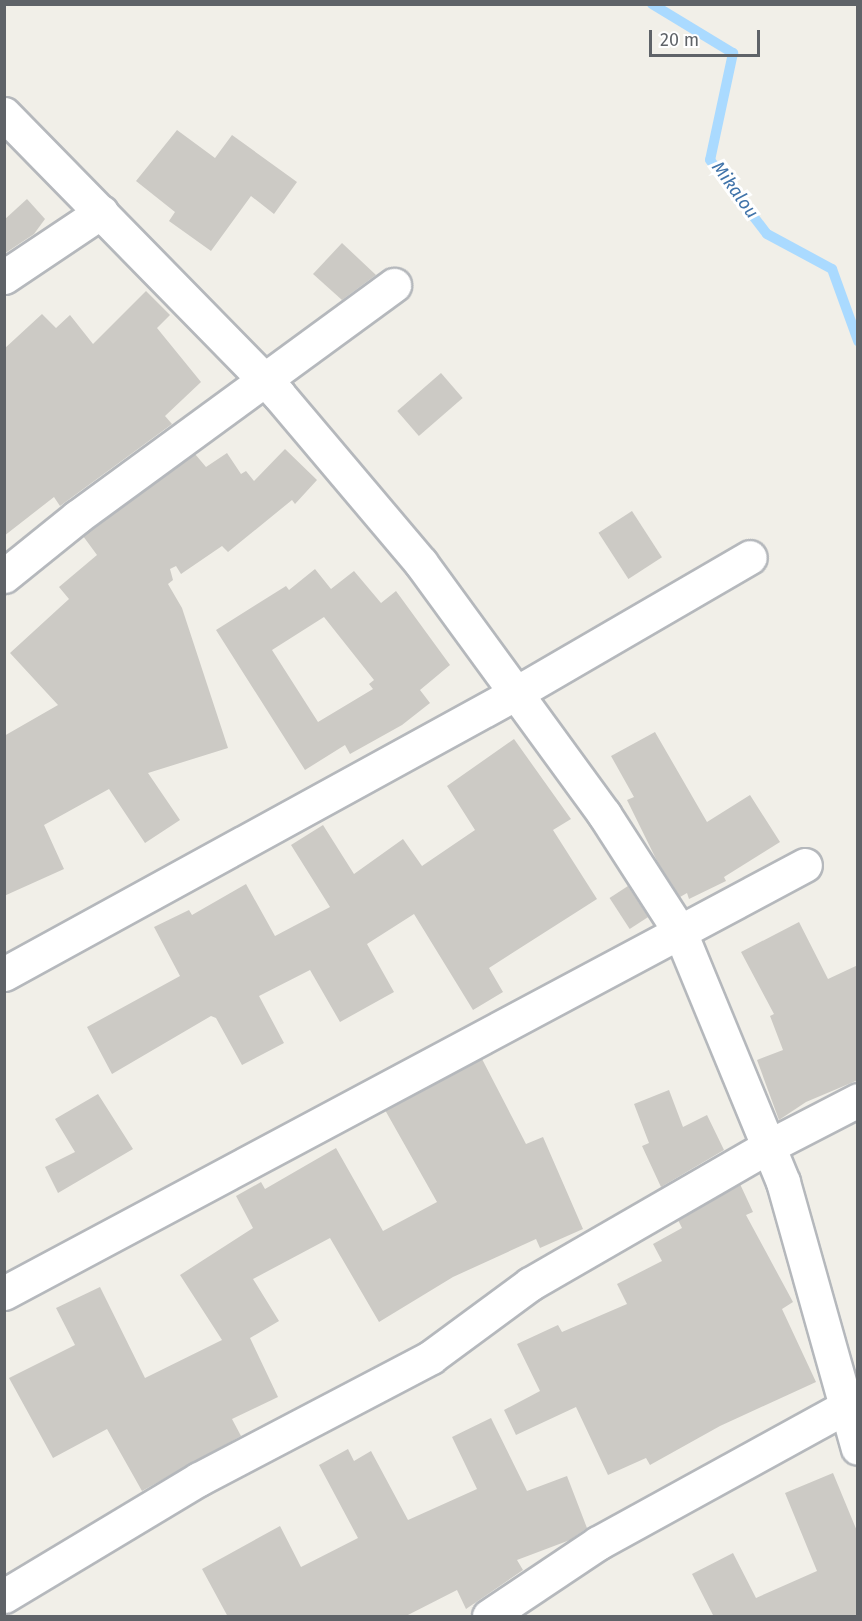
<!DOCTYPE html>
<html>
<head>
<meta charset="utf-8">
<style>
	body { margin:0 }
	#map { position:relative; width:862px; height:1621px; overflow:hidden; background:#f1efe8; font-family:"Fira Sans",sans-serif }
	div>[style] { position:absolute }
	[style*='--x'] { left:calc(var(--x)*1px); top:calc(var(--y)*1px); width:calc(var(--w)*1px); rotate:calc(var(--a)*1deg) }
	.stream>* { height:10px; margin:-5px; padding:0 5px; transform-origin:5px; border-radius:5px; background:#aadaff }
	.building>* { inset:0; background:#cccac5; transform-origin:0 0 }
	.roads { filter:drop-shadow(2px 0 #b5b8bc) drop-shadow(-2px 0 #b5b8bc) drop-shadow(0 2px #b5b8bc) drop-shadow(0 -2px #b5b8bc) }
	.street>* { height:33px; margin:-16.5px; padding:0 16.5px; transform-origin:16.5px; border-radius:16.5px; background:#fff }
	span { translate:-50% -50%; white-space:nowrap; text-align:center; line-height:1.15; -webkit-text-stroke:6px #fff; paint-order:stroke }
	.water-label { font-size:18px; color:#4174aa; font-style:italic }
	.frame { position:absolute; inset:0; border:6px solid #5f6368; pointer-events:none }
	.scale { position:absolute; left:649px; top:30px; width:111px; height:27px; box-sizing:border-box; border:3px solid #5f6368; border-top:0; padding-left:8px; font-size:18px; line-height:21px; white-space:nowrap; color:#5f6368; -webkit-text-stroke:4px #fff; paint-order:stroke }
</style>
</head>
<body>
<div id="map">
	<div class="stream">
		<i style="--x:652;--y:4;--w:95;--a:31.2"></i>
		<i style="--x:733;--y:53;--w:109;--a:102.1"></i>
		<i style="--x:710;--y:160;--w:93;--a:52.4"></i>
		<i style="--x:767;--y:234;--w:74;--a:28.3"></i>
		<i style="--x:832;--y:269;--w:77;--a:70.1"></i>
	</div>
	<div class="building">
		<i style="clip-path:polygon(177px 130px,215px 158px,232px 135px,297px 182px,274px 214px,251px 196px,211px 251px,169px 221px,175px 212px,136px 181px)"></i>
		<i style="clip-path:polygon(27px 199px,45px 219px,34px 234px,4px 254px,4px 220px)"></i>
		<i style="clip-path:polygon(342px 243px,376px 275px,342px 300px,313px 274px)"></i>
		<i style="clip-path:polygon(146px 291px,170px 315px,157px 328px,201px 382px,165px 416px,172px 424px,60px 506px,54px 497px,4px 536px,4px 349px,42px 314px,56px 328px,70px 315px,93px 344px)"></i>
		<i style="left:441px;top:373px;width:33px;height:58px;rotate:49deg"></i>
		<i style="clip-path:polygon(285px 449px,317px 480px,295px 504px,292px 500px,228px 552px,222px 546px,181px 574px,176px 566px,170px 569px,173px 580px,168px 584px,182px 608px,228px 748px,148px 773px,180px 820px,145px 843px,109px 789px,44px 825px,64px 869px,4px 896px,4px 736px,58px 705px,10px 653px,69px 599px,59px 587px,97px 555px,83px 536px,88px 532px,195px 454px,206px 467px,227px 453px,241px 474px,246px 471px,254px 481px)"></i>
		<i style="left:632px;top:511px;width:55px;height:40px;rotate:57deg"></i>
		<i style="clip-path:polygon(evenodd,315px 569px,331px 589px,354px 571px,381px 603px,396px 591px,450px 665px,420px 690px,430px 703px,402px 725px,350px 754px,345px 745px,305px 770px,216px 630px,286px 586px,289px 590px,315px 569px,324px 617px,374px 680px,369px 684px,373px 689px,318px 722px,272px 650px,324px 617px)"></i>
		<i style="clip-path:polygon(655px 732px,707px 822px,750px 795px,780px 842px,724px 877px,726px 881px,689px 899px,687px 893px,680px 897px,658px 863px,627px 800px,634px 797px,611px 756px)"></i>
		<i style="clip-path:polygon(514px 739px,571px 819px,553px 830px,597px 899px,489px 968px,503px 992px,473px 1010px,414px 914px,367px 944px,394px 992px,340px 1022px,310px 970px,259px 996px,284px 1043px,242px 1065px,216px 1018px,211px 1016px,112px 1074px,87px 1027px,180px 976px,154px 927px,189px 910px,192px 915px,246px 884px,275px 936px,330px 907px,291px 845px,323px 825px,354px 874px,403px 839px,422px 866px,475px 830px,447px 786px)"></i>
		<i style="left:628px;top:886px;width:37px;height:22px;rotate:57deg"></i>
		<i style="clip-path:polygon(799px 922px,828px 979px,858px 965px,858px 1080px,806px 1102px,779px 1120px,757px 1060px,783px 1050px,770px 1016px,774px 1014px,741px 952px)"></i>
		<i style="clip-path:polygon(482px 1059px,526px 1144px,543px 1137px,583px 1229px,540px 1248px,536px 1239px,453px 1277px,379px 1322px,330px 1238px,253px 1279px,279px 1321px,250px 1338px,278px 1397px,232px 1419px,241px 1436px,142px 1491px,107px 1429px,53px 1458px,9px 1378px,75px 1345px,56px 1308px,100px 1287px,145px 1378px,222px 1340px,180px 1275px,253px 1228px,236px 1196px,261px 1182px,265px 1189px,336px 1148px,383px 1231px,437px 1202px,385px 1110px)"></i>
		<i style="clip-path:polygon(669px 1090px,683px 1127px,707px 1115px,724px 1150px,661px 1187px,642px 1146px,649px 1143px,634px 1104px)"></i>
		<i style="clip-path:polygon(98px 1094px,133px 1149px,58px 1193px,45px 1167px,75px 1152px,55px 1119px)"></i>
		<i style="clip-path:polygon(740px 1184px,753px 1212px,746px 1215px,793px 1302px,782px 1309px,816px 1382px,720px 1426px,650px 1465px,646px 1458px,608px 1475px,576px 1407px,516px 1435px,504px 1410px,540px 1391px,517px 1344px,558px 1325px,562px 1332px,627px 1304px,617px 1284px,662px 1261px,653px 1244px,682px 1228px,678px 1220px)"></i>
		<i style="clip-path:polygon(491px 1418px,527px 1491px,567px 1476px,587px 1528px,570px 1540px,517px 1560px,523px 1570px,466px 1609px,457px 1590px,404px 1617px,228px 1617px,202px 1569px,280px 1526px,301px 1567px,358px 1538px,319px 1465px,348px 1449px,354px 1461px,371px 1451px,408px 1520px,477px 1489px,452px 1437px)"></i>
		<i style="clip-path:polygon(833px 1473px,857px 1531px,858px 1617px,714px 1617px,692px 1574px,733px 1553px,756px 1598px,817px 1571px,785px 1493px)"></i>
	</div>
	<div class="roads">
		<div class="street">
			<i style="--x:4;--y:114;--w:393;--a:45.6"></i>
			<i style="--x:279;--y:395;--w:220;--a:49.8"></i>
			<i style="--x:421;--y:563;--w:311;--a:53.9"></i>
			<i style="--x:604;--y:814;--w:140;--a:57.2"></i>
			<i style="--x:680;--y:932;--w:270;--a:67.6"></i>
			<i style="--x:783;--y:1182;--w:276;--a:74.3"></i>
			<i style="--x:4;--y:277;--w:117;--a:-33.8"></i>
			<i style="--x:4;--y:576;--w:94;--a:-38.9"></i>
			<i style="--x:77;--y:517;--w:393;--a:-36.2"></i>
			<i style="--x:4;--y:974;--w:586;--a:-28.75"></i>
			<i style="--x:518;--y:692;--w:268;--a:-30.2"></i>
			<i style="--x:4;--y:1293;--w:908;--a:-28.12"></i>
			<i style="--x:4;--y:1596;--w:227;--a:-31"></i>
			<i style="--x:199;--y:1479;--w:262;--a:-27.7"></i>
			<i style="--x:431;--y:1357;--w:123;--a:-36.4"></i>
			<i style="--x:530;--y:1284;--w:276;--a:-30"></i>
			<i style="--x:769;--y:1146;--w:100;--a:-27.3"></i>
			<i style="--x:489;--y:1616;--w:131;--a:-33.8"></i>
			<i style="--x:598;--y:1543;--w:297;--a:-28.8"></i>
		</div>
	</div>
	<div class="water-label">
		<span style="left:735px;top:190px;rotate:54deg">Mikalou</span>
	</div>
	<div class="frame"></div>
	<div class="scale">20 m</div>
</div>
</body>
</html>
